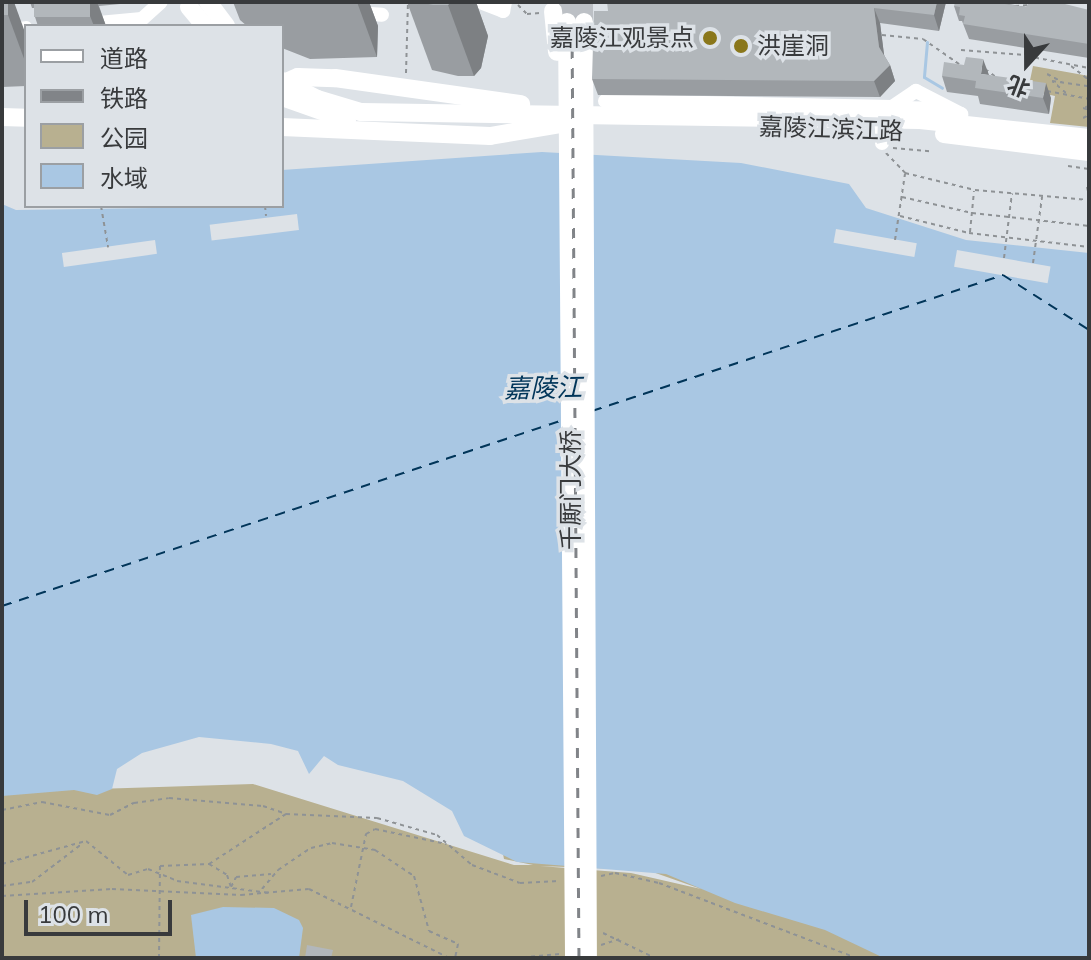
<!DOCTYPE html>
<html>
<head>
<meta charset="utf-8">
<style>
	body { margin:0 }
	#map { position:relative; width:1091px; height:960px; overflow:hidden; background:#dde2e7; font-family:Mulish,"Noto Sans SC",sans-serif }
	div>[style] { position:absolute }
	[style*='--x'] { left:calc(var(--x)*1px); top:calc(var(--y)*1px); width:calc(var(--w)*1px); rotate:calc(var(--a)*1deg) }
	.green>* { inset:0; background:#b8b090 }
	.water>* { inset:0; background:#a9c7e3 }
	.pier>* { inset:0; background:#dde2e7; transform-origin:0 0 }
	.stream>* { height:3px; margin:-1.5px; padding:0 1.5px; transform-origin:1.5px; border-radius:1.5px; background:#a9c7e3 }
	.ferry>* { height:2px; margin-top:-1px; transform-origin:0; background:repeating-linear-gradient(90deg,#013559 0 10px,transparent 0 18px) }
	.major-tunnel>* { height:18px; margin-top:-9px; transform-origin:0; background:repeating-linear-gradient(90deg,#bcc0c5 0 18px,transparent 0 27px) }
	.path>* { height:2px; margin-top:-1px; transform-origin:0; background:repeating-linear-gradient(90deg,#8e9295 0 4px,transparent 0 8px) }
	.minor>* { height:14px; margin:-7px; padding:0 7px; transform-origin:7px; border-radius:7px; background:#fff }
	.major>* { height:18px; margin:-9px; padding:0 9px; transform-origin:9px; border-radius:9px; background:#fff }
	.rail>* { height:3px; margin-top:-1.5px; transform-origin:0; background:repeating-linear-gradient(90deg,#818488 0 10px,transparent 0 20px) }
	.wall>* { inset:0; background:#999da1 }
	.shaded-wall>* { inset:0; background:#7d8083 }
	.building>* { inset:0; background:#b2b7bb; transform-origin:0 0 }
	.dots>* { width:22px; height:22px; translate:-50% -50%; box-sizing:border-box; border:4px solid #dde2e7; border-radius:50% }
	span { translate:-50% -50%; white-space:nowrap; text-align:center; line-height:1.15; -webkit-text-stroke:7px #dde2e7; paint-order:stroke }
	.poi-label { font-size:24px; color:#383a3c }
	.right { translate:-100% -50%; text-align:right }
	.left { translate:0 -50%; text-align:left }
	.street-label { font-size:24px; color:#383a3c }
	.water-label { font-size:26px; color:#013559; font-style:italic }
	.frame { position:absolute; inset:0; border:4px solid #383a3c; pointer-events:none }
	.legend { position:absolute; left:24px; top:24px; width:260px; height:184px; box-sizing:border-box; background:#dde2e7; border:2px solid #9b9fa3; margin:0; padding:10px 14px; list-style:none; font-size:24px; color:#383a3c }
	.legend li { display:flex; align-items:center; gap:16px; height:40px }
	.legend b { width:40px; border:2px solid #9b9fa3 }
	.north { position:absolute; left:987px; top:24px; width:80px; height:80px; -webkit-text-stroke:6px #dde2e7; paint-order:stroke; rotate:201deg; font-size:22px; font-weight:700; line-height:32px; text-align:center; color:#383a3c }
	.north::after { content:''; display:block; margin:auto; width:28px; height:36px; background:#383a3c; clip-path:polygon(50% 0,100% 100%,50% 72%,0 100%) }
	.scale { position:absolute; left:24px; top:900px; width:148px; height:36px; box-sizing:border-box; border:4px solid #383a3c; border-top:0; padding-left:10px; font-size:24px; line-height:28px; white-space:nowrap; color:#383a3c; -webkit-text-stroke:6px #dde2e7; paint-order:stroke }
</style>
</head>
<body>
<div id="map">
	<div class="green">
		<i style="clip-path:polygon(1033px 66px,1089px 76px,1089px 127px,1050px 123px,1055px 96px,1028px 90px)"></i>
		<i style="clip-path:polygon(evenodd,253px 784px,514px 865px,533px 865px,504px 859px,496px 819px,1089px 958px,2px 958px,2px 792px,253px 784px,540px 866px,647px 870px,701px 889px,631px 873px,540px 866px)"></i>
	</div>
	<div class="water">
		<i style="clip-path:polygon(542px 152px,741px 163px,849px 184px,866px 208px,966px 240px,1089px 253px,1089px 958px,884px 958px,825px 930px,735px 903px,666px 874px,517px 862px,464px 836px,452px 811px,403px 781px,338px 765px,324px 756px,309px 774px,298px 751px,271px 744px,199px 737px,142px 753px,117px 769px,112px 789px,97px 795px,74px 790px,2px 796px,2px 204px,16px 210px,282px 206px,282px 170px)"></i>
		<i style="clip-path:polygon(223px 907px,274px 908px,299px 920px,303px 928px,299px 958px,196px 958px,191px 915px)"></i>
	</div>
	<div class="pier">
		<i style="left:297px;top:214px;width:16px;height:88px;rotate:83deg"></i>
		<i style="left:836px;top:229px;width:82px;height:14px;rotate:10deg"></i>
		<i style="left:155px;top:240px;width:14px;height:94px;rotate:82deg"></i>
		<i style="left:957px;top:250px;width:95px;height:17px;rotate:10deg"></i>
	</div>
	<div class="stream">
		<i style="--x:927;--y:42;--w:35;--a:95"></i>
		<i style="--x:924;--y:77;--w:21;--a:31"></i>
	</div>
	<div class="ferry">
		<i style="--x:592;--y:411;--w:433;--a:-18.3"></i>
		<i style="--x:1003;--y:275;--w:102;--a:32.6"></i>
		<i style="--x:2;--y:606;--w:591;--a:-18.34"></i>
	</div>
	<div class="major-tunnel">
		<i style="--x:567;--y:22;--w:20;--a:-87"></i>
		<i style="--x:584;--y:22;--w:20;--a:-90"></i>
	</div>
	<div class="path">
		<i style="--x:518;--y:5;--w:13;--a:45"></i>
		<i style="--x:527;--y:14;--w:13;--a:-4"></i>
		<i style="--x:1015;--y:6;--w:14;--a:-4"></i>
		<i style="--x:882;--y:35;--w:41;--a:5.6"></i>
		<i style="--x:923;--y:39;--w:44;--a:34.8"></i>
		<i style="--x:961;--y:50;--w:64;--a:4.5"></i>
		<i style="--x:1025;--y:55;--w:6;--a:-81"></i>
		<i style="--x:1027;--y:56;--w:63;--a:11"></i>
		<i style="--x:1071;--y:66;--w:23;--a:38"></i>
		<i style="--x:985;--y:69;--w:14;--a:36"></i>
		<i style="--x:406;--y:73;--w:71;--a:-88.4"></i>
		<i style="--x:1047;--y:74;--w:17;--a:28"></i>
		<i style="--x:1089;--y:82;--w:1;--a:90"></i>
		<i style="--x:1047;--y:91;--w:43;--a:10.8"></i>
		<i style="--x:1066;--y:93;--w:18;--a:-139"></i>
		<i style="--x:1052;--y:81;--w:37;--a:8"></i>
		<i style="--x:1089;--y:106;--w:6;--a:162"></i>
		<i style="--x:1083;--y:108;--w:6;--a:18"></i>
		<i style="--x:1083;--y:118;--w:7;--a:-27"></i>
		<i style="--x:893;--y:148;--w:37;--a:5"></i>
		<i style="--x:886;--y:153;--w:28;--a:46"></i>
		<i style="--x:905;--y:173;--w:72;--a:13.7"></i>
		<i style="--x:975;--y:190;--w:114;--a:5"></i>
		<i style="--x:1068;--y:166;--w:21;--a:8"></i>
		<i style="--x:1087;--y:187;--w:8;--a:76"></i>
		<i style="--x:902;--y:197;--w:72;--a:12.9"></i>
		<i style="--x:972;--y:213;--w:118;--a:6.3"></i>
		<i style="--x:101;--y:206;--w:42;--a:80.3"></i>
		<i style="--x:265;--y:206;--w:10;--a:84"></i>
		<i style="--x:900;--y:216;--w:71;--a:13.8"></i>
		<i style="--x:969;--y:233;--w:121;--a:6.7"></i>
		<i style="--x:970;--y:232;--w:41;--a:-84.4"></i>
		<i style="--x:895;--y:240;--w:67;--a:-81.4"></i>
		<i style="--x:1004;--y:258;--w:65;--a:-83"></i>
		<i style="--x:1033;--y:263;--w:67;--a:-82.2"></i>
		<i style="--x:2;--y:810;--w:41;--a:-11.3"></i>
		<i style="--x:42;--y:802;--w:69;--a:10.8"></i>
		<i style="--x:110;--y:815;--w:27;--a:-27"></i>
		<i style="--x:134;--y:803;--w:35;--a:-8"></i>
		<i style="--x:169;--y:798;--w:94;--a:4.9"></i>
		<i style="--x:263;--y:806;--w:24;--a:19"></i>
		<i style="--x:286;--y:814;--w:91;--a:2.5"></i>
		<i style="--x:377;--y:818;--w:62;--a:15.8"></i>
		<i style="--x:437;--y:835;--w:46;--a:40.6"></i>
		<i style="--x:472;--y:865;--w:51;--a:20.6"></i>
		<i style="--x:520;--y:883;--w:39;--a:-3"></i>
		<i style="--x:2;--y:864;--w:87;--a:-15.3"></i>
		<i style="--x:86;--y:841;--w:54;--a:39"></i>
		<i style="--x:128;--y:875;--w:21;--a:-17"></i>
		<i style="--x:148;--y:869;--w:31;--a:22"></i>
		<i style="--x:177;--y:881;--w:94;--a:7.4"></i>
		<i style="--x:209;--y:864;--w:21;--a:31"></i>
		<i style="--x:227;--y:875;--w:13;--a:72"></i>
		<i style="--x:231;--y:887;--w:11;--a:-63"></i>
		<i style="--x:236;--y:877;--w:35;--a:-5"></i>
		<i style="--x:601;--y:876;--w:14;--a:-12"></i>
		<i style="--x:615;--y:873;--w:45;--a:12.8"></i>
		<i style="--x:659;--y:883;--w:211;--a:20.8"></i>
		<i style="--x:2;--y:886;--w:30;--a:-8"></i>
		<i style="--x:32;--y:882;--w:64;--a:-37.4"></i>
		<i style="--x:262;--y:889;--w:25;--a:-50"></i>
		<i style="--x:278;--y:870;--w:40;--a:-34"></i>
		<i style="--x:311;--y:848;--w:22;--a:-13"></i>
		<i style="--x:332;--y:843;--w:44;--a:9.2"></i>
		<i style="--x:375;--y:850;--w:47;--a:33.7"></i>
		<i style="--x:414;--y:876;--w:57;--a:74.7"></i>
		<i style="--x:429;--y:931;--w:32;--a:24"></i>
		<i style="--x:458;--y:944;--w:14;--a:102"></i>
		<i style="--x:2;--y:896;--w:110;--a:-3.6"></i>
		<i style="--x:112;--y:889;--w:129;--a:2.7"></i>
		<i style="--x:241;--y:895;--w:68;--a:-5"></i>
		<i style="--x:309;--y:889;--w:156;--a:26.2"></i>
		<i style="--x:351;--y:907;--w:75;--a:-78.4"></i>
		<i style="--x:366;--y:834;--w:10;--a:-29"></i>
		<i style="--x:375;--y:829;--w:73;--a:11.9"></i>
		<i style="--x:603;--y:933;--w:58;--a:25.7"></i>
		<i style="--x:655;--y:958;--w:19;--a:0"></i>
		<i style="--x:601;--y:945;--w:19;--a:-18"></i>
		<i style="--x:159;--y:958;--w:92;--a:-89.4"></i>
		<i style="--x:160;--y:866;--w:49;--a:-2.3"></i>
		<i style="--x:209;--y:864;--w:92;--a:-33"></i>
		<i style="--x:515;--y:958;--w:45;--a:-5.1"></i>
	</div>
	<div class="minor">
		<i style="--x:480;--y:2;--w:25;--a:21"></i>
		<i style="--x:503;--y:11;--w:9;--a:-77"></i>
		<i style="--x:356;--y:13;--w:26;--a:4"></i>
		<i style="--x:66;--y:26;--w:76;--a:-5.3"></i>
		<i style="--x:142;--y:19;--w:25;--a:-42"></i>
		<i style="--x:2;--y:31;--w:24;--a:-7"></i>
		<i style="--x:605;--y:101;--w:287;--a:1.2"></i>
		<i style="--x:902;--y:108;--w:45;--a:1.3"></i>
		<i style="--x:882;--y:143;--w:16;--a:-90"></i>
		<i style="--x:882;--y:127;--w:22;--a:-63"></i>
		<i style="--x:892;--y:107;--w:29;--a:-34"></i>
		<i style="--x:916;--y:91;--w:51;--a:27.1"></i>
		<i style="--x:961;--y:114;--w:13;--a:90"></i>
	</div>
	<div class="major">
		<i style="--x:208;--y:2;--w:30;--a:53"></i>
		<i style="--x:189;--y:7;--w:25;--a:50"></i>
		<i style="--x:553;--y:11;--w:41;--a:84.4"></i>
		<i style="--x:567;--y:22;--w:936;--a:89.57"></i>
		<i style="--x:584;--y:22;--w:936;--a:89.76"></i>
		<i style="--x:282;--y:81;--w:39;--a:27"></i>
		<i style="--x:317;--y:99;--w:46;--a:16.5"></i>
		<i style="--x:361;--y:112;--w:559;--a:0.82"></i>
		<i style="--x:920;--y:120;--w:170;--a:6.1"></i>
		<i style="--x:282;--y:84;--w:17;--a:-24"></i>
		<i style="--x:298;--y:77;--w:37;--a:2"></i>
		<i style="--x:335;--y:78;--w:188;--a:8"></i>
		<i style="--x:282;--y:97;--w:69;--a:19.5"></i>
		<i style="--x:2;--y:117;--w:24;--a:2"></i>
		<i style="--x:282;--y:127;--w:208;--a:2.5"></i>
		<i style="--x:490;--y:136;--w:83;--a:-9.7"></i>
		<i style="--x:944;--y:134;--w:146;--a:7.1"></i>
	</div>
	<div class="rail">
		<i style="--x:572;--y:28;--w:930;--a:89.57"></i>
	</div>
	<div class="wall">
		<i style="clip-path:polygon(2px 2px,26px 35px,26px 86px,2px 87px)"></i>
		<i style="clip-path:polygon(30px 2px,141px 2px,99px 6px,106px 26px,38px 26px,35px 17px,35px 8px,32px 8px)"></i>
		<i style="clip-path:polygon(233px 2px,369px 2px,378px 26px,377px 57px,310px 59px,282px 48px,282px 26px,247px 26px,240px 20px)"></i>
		<i style="clip-path:polygon(407px 2px,476px 2px,488px 36px,481px 68px,474px 76px,458px 76px,432px 70px)"></i>
		<i style="clip-path:polygon(946px 2px,939px 31px,880px 23px,884px 55px,890px 65px,895px 81px,880px 97px,598px 95px,592px 79px,608px 11px)"></i>
		<i style="clip-path:polygon(1009px 4px,1026px 7px,1089px 10px,1089px 58px,969px 39px,962px 21px,959px 21px,954px 6px)"></i>
		<i style="clip-path:polygon(989px 75px,1051px 98px,1049px 114px,980px 104px,978px 96px,947px 92px,942px 76px)"></i>
	</div>
	<div class="shaded-wall">
		<i style="clip-path:polygon(8px 2px,14px 2px,26px 35px,26px 64px,8px 15px)"></i>
		<i style="clip-path:polygon(90px 2px,97px 2px,106px 26px,94px 26px,90px 16px)"></i>
		<i style="clip-path:polygon(357px 2px,369px 2px,378px 26px,377px 57px)"></i>
		<i style="clip-path:polygon(451px 2px,476px 2px,488px 36px,481px 68px,474px 76px,448px 5px)"></i>
		<i style="clip-path:polygon(937px 2px,946px 2px,939px 31px,934px 15px)"></i>
		<i style="clip-path:polygon(874px 8px,880px 23px,885px 62px,879px 47px)"></i>
		<i style="clip-path:polygon(983px 59px,989px 75px,981px 74px)"></i>
		<i style="clip-path:polygon(890px 65px,895px 81px,880px 97px,874px 81px)"></i>
		<i style="clip-path:polygon(1046px 83px,1051px 98px,1049px 114px,1043px 98px)"></i>
	</div>
	<div class="building">
		<i style="left:2px;top:2px;width:6px;height:13px"></i>
		<i style="left:34px;top:2px;width:56px;height:15px"></i>
		<i style="clip-path:polygon(419px 2px,451px 2px,448px 5px,433px 5px)"></i>
		<i style="clip-path:polygon(607px 2px,937px 2px,934px 15px,874px 8px,879px 47px,890px 65px,874px 81px,592px 79px,594px 11px,608px 11px)"></i>
		<i style="clip-path:polygon(955px 2px,1006px 2px,1005px 4px,1026px 7px,1029px 2px,1057px 2px,1089px 10px,1089px 44px,963px 24px,965px 16px,959px 15px,960px 7px,954px 6px)"></i>
		<i style="clip-path:polygon(966px 57px,983px 59px,981px 74px,1046px 83px,1043px 98px,975px 88px,976px 81px,942px 76px,944px 62px,964px 65px)"></i>
		<i style="clip-path:polygon(307px 945px,333px 950px,331px 958px,305px 958px)"></i>
	</div>
	<div class="dots">
		<i style="left:710px;top:38px;background:#8a771b"></i>
		<i style="left:741px;top:46px;background:#8a771b"></i>
	</div>
	<div class="poi-label">
		<span class="right" style="left:694px;top:38px">嘉陵江观景点</span>
		<span class="left" style="left:757px;top:46px">洪崖洞</span>
	</div>
	<div class="street-label">
		<span style="left:831px;top:129px;rotate:2deg">嘉陵江滨江路</span>
		<span style="left:571px;top:490px;rotate:-90deg">千厮门大桥</span>
	</div>
	<div class="water-label">
		<span style="left:543px;top:388px;rotate:-1deg">嘉陵江</span>
	</div>
	<div class="frame"></div>
	<ul class="legend">
	<li><b style="height:10px;background:#fff"></b>道路</li>
	<li><b style="height:10px;background:#818488"></b>铁路</li>
	<li><b style="height:22px;background:#b8b090"></b>公园</li>
	<li><b style="height:22px;background:#a9c7e3"></b>水域</li>
	</ul>
	<div class="north">北</div>
	<div class="scale">100 m</div>
</div>
</body>
</html>
